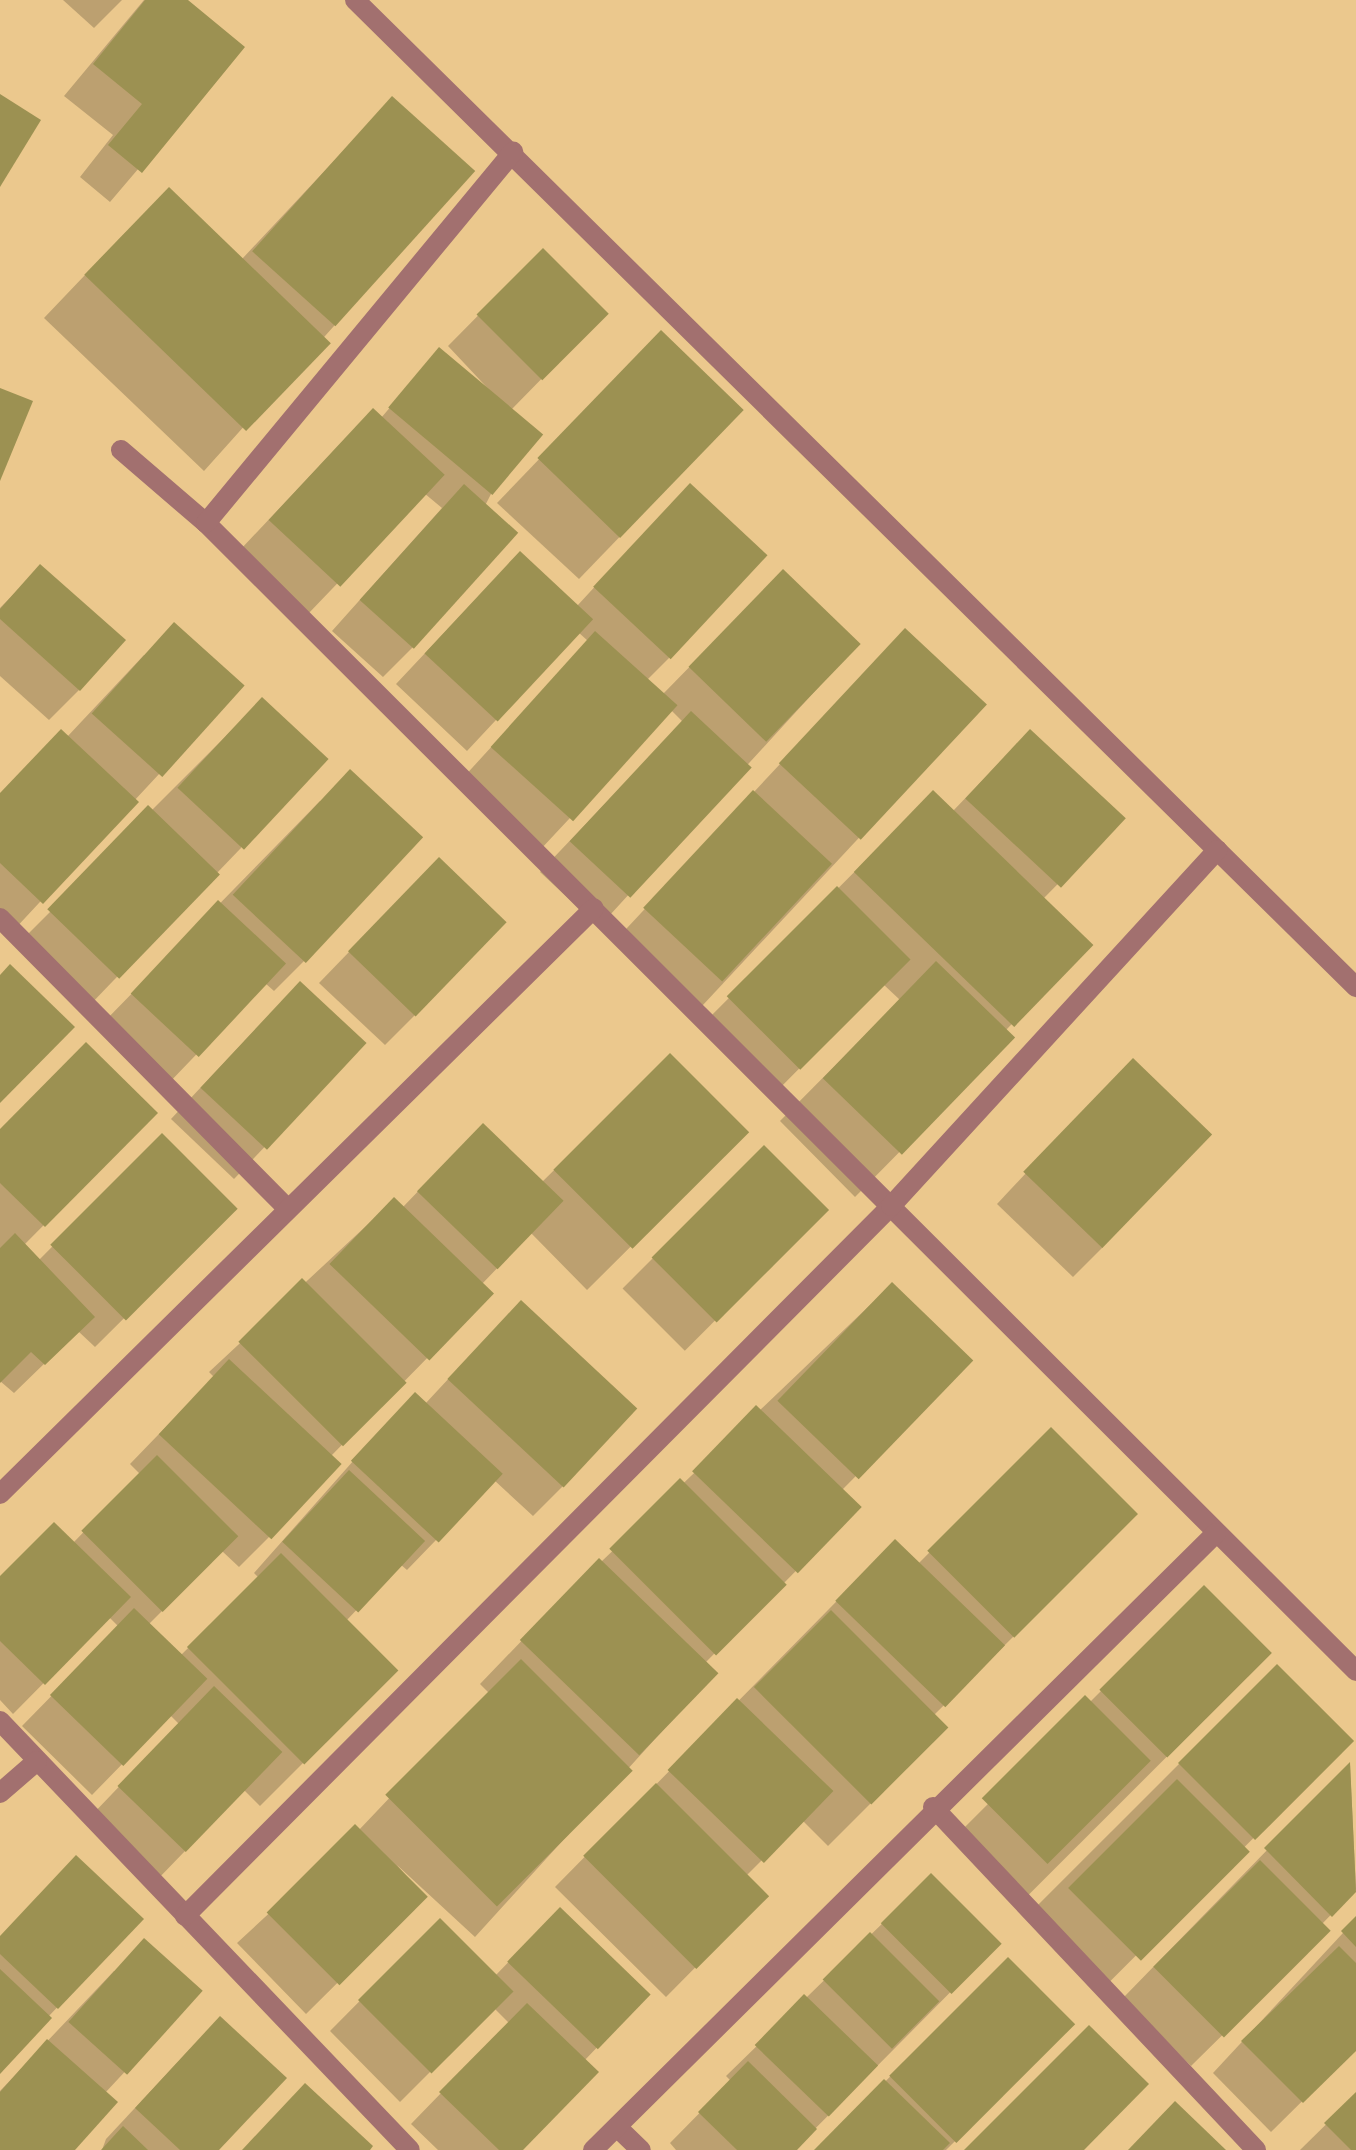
<!DOCTYPE html>
<html>
<head>
<meta charset="utf-8">
<style>
	body { margin:0 }
	#map { position:relative; width:1356px; height:2150px; overflow:hidden; background:#ebc88d; font-family:"PT Sans",sans-serif }
	div>[style] { position:absolute }
	[style*='--x'] { left:calc(var(--x)*1px); top:calc(var(--y)*1px); width:calc(var(--w)*1px); rotate:calc(var(--a)*1deg) }
	.shadow>* { inset:0; background:#0003; transform-origin:0 0 }
	.building>* { inset:0; background:#9c9152; transform-origin:0 0 }
	.minor>* { height:20px; margin:-10px; padding:0 10px; transform-origin:10px; border-radius:10px; background:#a2706f }
	span { translate:-50% -50%; white-space:nowrap; text-align:center; line-height:1.15; -webkit-text-stroke:6px #ebc88d; paint-order:stroke }
</style>
</head>
<body>
<div id="map">
	<div class="shadow">
		<i style="clip-path:polygon(63px 0,122px 0,94px 28px)"></i>
		<i style="clip-path:polygon(144px 0,184px 0,242px 47px,110px 202px,80px 177px,113px 135px,64px 96px)"></i>
		<i style="clip-path:polygon(392px 99px,472px 172px,204px 471px,44px 318px,126px 232px,242px 259px)"></i>
		<i style="clip-path:polygon(543px 250px,606px 313px,511px 410px,491px 494px,413px 647px,383px 677px,332px 631px,442px 508px,424px 493px,308px 614px,240px 550px,343px 441px,381px 418px,439px 350px,495px 396px,448px 346px)"></i>
		<i style="clip-path:polygon(619px 376px,742px 410px,579px 579px,497px 503px)"></i>
		<i style="clip-path:polygon(660px 516px,669px 658px,646px 681px,662px 695px,753px 602px,858px 644px,599px 927px,540px 872px,683px 722px,671px 710px,540px 850px,462px 779px,588px 641px,578px 632px,467px 751px,396px 684px,490px 584px,577px 606px)"></i>
		<i style="clip-path:polygon(40px 567px,79px 690px,49px 720px,0 676px,0 608px)"></i>
		<i style="left:905px;top:630px;width:108px;height:424px;rotate:43deg"></i>
		<i style="clip-path:polygon(144px 655px,241px 686px,12px 932px,0 922px,0 794px,67px 737px)"></i>
		<i style="clip-path:polygon(232px 730px,241px 848px,88px 1007px,20px 942px)"></i>
		<i style="clip-path:polygon(1000px 762px,1122px 819px,1042px 900px,1089px 946px,1005px 1031px,1012px 1038px,855px 1197px,780px 1121px,900px 1000px,883px 984px,770px 1098px,699px 1028px,933px 793px,952px 812px)"></i>
		<i style="clip-path:polygon(320px 801px,304px 961px,274px 991px,265px 983px,166px 1086px,102px 1024px)"></i>
		<i style="clip-path:polygon(409px 890px,415px 1015px,385px 1045px,319px 983px)"></i>
		<i style="clip-path:polygon(270px 1014px,364px 1043px,234px 1179px,171px 1119px)"></i>
		<i style="clip-path:polygon(670px 1056px,746px 1132px,587px 1290px,531px 1233px,481px 1285px,490px 1294px,330px 1457px,269px 1537px,239px 1567px,222px 1551px,148px 1625px,180px 1656px,259px 1578px,254px 1573px,385px 1425px,425px 1404px,491px 1333px,563px 1486px,533px 1516px,494px 1480px,407px 1570px,400px 1564px,346px 1621px,395px 1671px,260px 1806px,244px 1790px,156px 1881px,89px 1818px,179px 1724px,170px 1715px,92px 1795px,22px 1726px,119px 1627px,109px 1617px,13px 1714px,0 1700px,0 1579px,73px 1543px,140px 1474px,130px 1464px,214px 1377px,209px 1372px,394px 1200px,402px 1208px,453px 1155px,542px 1182px)"></i>
		<i style="clip-path:polygon(1103px 1091px,1103px 1247px,1073px 1277px,997px 1204px)"></i>
		<i style="clip-path:polygon(155px 1113px,24px 1245px,38px 1261px,162px 1136px,235px 1208px,95px 1347px,78px 1331px,14px 1393px,0 1381px,0 1132px)"></i>
		<i style="left:764px;top:1147px;width:88px;height:200px;rotate:45deg"></i>
		<i style="clip-path:polygon(892px 1284px,970px 1361px,841px 1491px,858px 1508px,706px 1662px,716px 1672px,475px 1937px,397px 1865px,424px 1897px,306px 2014px,237px 1943px,358px 1831px,489px 1693px,480px 1684px,557px 1604px)"></i>
		<i style="clip-path:polygon(1051px 1430px,1013px 1637px,934px 1715px,947px 1727px,828px 1846px,802px 1820px,746px 1876px,766px 1896px,666px 1997px,555px 1887px,895px 1542px,918px 1564px)"></i>
		<i style="left:1204px;top:1588px;width:93px;height:348px;rotate:45deg"></i>
		<i style="left:1277px;top:1666px;width:105px;height:348px;rotate:45deg"></i>
		<i style="clip-path:polygon(1350px 1765px,1356px 1889px,1321px 1925px,1328px 1931px,1191px 2066px,1124px 1997px)"></i>
		<i style="clip-path:polygon(931px 1876px,999px 1943px,794px 2150px,676px 2150px,670px 2143px,731px 2081px,726px 2076px)"></i>
		<i style="clip-path:polygon(141px 1919px,48px 2017px,0 2071px,0 1937px)"></i>
		<i style="clip-path:polygon(1356px 1919px,1356px 2048px,1271px 2132px,1213px 2073px)"></i>
		<i style="clip-path:polygon(440px 1920px,495px 1976px,530px 1940px,648px 1994px,584px 2061px,520px 2150px,438px 2150px,411px 2124px,509px 2023px,494px 2008px,400px 2102px,330px 2031px)"></i>
		<i style="clip-path:polygon(1008px 1960px,1073px 2025px,946px 2150px,816px 2150px)"></i>
		<i style="clip-path:polygon(114px 1971px,200px 1991px,105px 2093px,73px 2150px,0 2150px,0 2091px)"></i>
		<i style="clip-path:polygon(190px 2049px,217px 2150px,102px 2150px,106px 2139px)"></i>
		<i style="clip-path:polygon(1356px 2095px,1356px 2150px,1300px 2150px)"></i>
	</div>
	<div class="building">
		<i style="clip-path:polygon(145px 0,188px 0,245px 47px,142px 173px,108px 145px,142px 104px,93px 64px)"></i>
		<i style="clip-path:polygon(0 94px,41px 120px,0 187px)"></i>
		<i style="left:392px;top:96px;width:112px;height:209px;rotate:42deg"></i>
		<i style="left:169px;top:187px;width:225px;height:122px;rotate:44deg"></i>
		<i style="left:543px;top:248px;width:93px;height:94px;rotate:45deg"></i>
		<i style="left:661px;top:330px;width:115px;height:178px;rotate:44deg"></i>
		<i style="left:439px;top:347px;width:136px;height:79px;rotate:40deg"></i>
		<i style="clip-path:polygon(0 388px,33px 401px,0 481px)"></i>
		<i style="left:373px;top:408px;width:98px;height:153px;rotate:43deg"></i>
		<i style="left:690px;top:483px;width:106px;height:142px;rotate:43deg"></i>
		<i style="left:464px;top:484px;width:73px;height:156px;rotate:42deg"></i>
		<i style="left:520px;top:551px;width:100px;height:140px;rotate:43deg"></i>
		<i style="clip-path:polygon(40px 564px,126px 640px,80px 691px,0 619px,0 609px)"></i>
		<i style="left:783px;top:569px;width:108px;height:136px;rotate:44deg"></i>
		<i style="left:174px;top:622px;width:95px;height:123px;rotate:42deg"></i>
		<i style="left:905px;top:628px;width:112px;height:185px;rotate:43deg"></i>
		<i style="left:595px;top:631px;width:111px;height:156px;rotate:42deg"></i>
		<i style="left:262px;top:697px;width:91px;height:124px;rotate:43deg"></i>
		<i style="left:691px;top:711px;width:83px;height:178px;rotate:43deg"></i>
		<i style="clip-path:polygon(61px 729px,139px 802px,43px 904px,0 863px,0 793px)"></i>
		<i style="left:1030px;top:729px;width:131px;height:95px;rotate:43deg"></i>
		<i style="left:350px;top:769px;width:100px;height:172px;rotate:43deg"></i>
		<i style="left:753px;top:790px;width:108px;height:161px;rotate:43deg"></i>
		<i style="left:933px;top:790px;width:223px;height:114px;rotate:44deg"></i>
		<i style="left:148px;top:805px;width:100px;height:145px;rotate:44deg"></i>
		<i style="left:439px;top:857px;width:94px;height:131px;rotate:44deg"></i>
		<i style="left:837px;top:886px;width:104px;height:156px;rotate:45deg"></i>
		<i style="left:218px;top:900px;width:93px;height:128px;rotate:43deg"></i>
		<i style="left:936px;top:961px;width:110px;height:163px;rotate:44deg"></i>
		<i style="clip-path:polygon(10px 964px,75px 1027px,0 1103px,0 975px)"></i>
		<i style="left:300px;top:981px;width:91px;height:146px;rotate:43deg"></i>
		<i style="clip-path:polygon(86px 1042px,158px 1113px,45px 1227px,0 1183px,0 1129px)"></i>
		<i style="left:670px;top:1053px;width:112px;height:165px;rotate:45deg"></i>
		<i style="left:1133px;top:1058px;width:110px;height:158px;rotate:44deg"></i>
		<i style="left:483px;top:1123px;width:112px;height:95px;rotate:44deg"></i>
		<i style="left:162px;top:1133px;width:107px;height:158px;rotate:45deg"></i>
		<i style="left:764px;top:1145px;width:92px;height:159px;rotate:45deg"></i>
		<i style="left:394px;top:1197px;width:139px;height:93px;rotate:44deg"></i>
		<i style="clip-path:polygon(15px 1233px,95px 1317px,45px 1365px,31px 1352px,0 1383px,0 1248px)"></i>
		<i style="left:302px;top:1278px;width:148px;height:90px;rotate:45deg"></i>
		<i style="left:892px;top:1282px;width:113px;height:165px;rotate:44deg"></i>
		<i style="left:521px;top:1300px;width:159px;height:108px;rotate:43deg"></i>
		<i style="left:229px;top:1359px;width:154px;height:103px;rotate:43deg"></i>
		<i style="left:415px;top:1392px;width:120px;height:94px;rotate:43deg"></i>
		<i style="left:756px;top:1405px;width:147px;height:92px;rotate:44deg"></i>
		<i style="left:1051px;top:1427px;width:123px;height:175px;rotate:45deg"></i>
		<i style="left:157px;top:1455px;width:115px;height:107px;rotate:45deg"></i>
		<i style="left:349px;top:1470px;width:104px;height:98px;rotate:43deg"></i>
		<i style="left:680px;top:1478px;width:151px;height:100px;rotate:45deg"></i>
		<i style="clip-path:polygon(54px 1522px,131px 1597px,45px 1685px,0 1641px,0 1576px)"></i>
		<i style="left:895px;top:1539px;width:153px;height:86px;rotate:44deg"></i>
		<i style="left:281px;top:1553px;width:166px;height:133px;rotate:45deg"></i>
		<i style="left:599px;top:1558px;width:166px;height:114px;rotate:44deg"></i>
		<i style="left:1204px;top:1585px;width:96px;height:148px;rotate:45deg"></i>
		<i style="left:134px;top:1608px;width:102px;height:121px;rotate:44deg"></i>
		<i style="left:831px;top:1610px;width:166px;height:109px;rotate:45deg"></i>
		<i style="left:521px;top:1659px;width:158px;height:192px;rotate:45deg"></i>
		<i style="left:1277px;top:1664px;width:109px;height:140px;rotate:45deg"></i>
		<i style="left:214px;top:1686px;width:95px;height:139px;rotate:44deg"></i>
		<i style="left:1085px;top:1695px;width:93px;height:146px;rotate:45deg"></i>
		<i style="left:737px;top:1698px;width:134px;height:100px;rotate:44deg"></i>
		<i style="clip-path:polygon(1350px 1762px,1356px 1892px,1332px 1917px,1264px 1848px)"></i>
		<i style="left:1177px;top:1779px;width:103px;height:154px;rotate:45deg"></i>
		<i style="left:656px;top:1783px;width:160px;height:103px;rotate:45deg"></i>
		<i style="left:355px;top:1824px;width:103px;height:125px;rotate:45deg"></i>
		<i style="clip-path:polygon(76px 1855px,144px 1919px,58px 2009px,0 1954px,0 1936px)"></i>
		<i style="left:1260px;top:1860px;width:100px;height:151px;rotate:45deg"></i>
		<i style="left:931px;top:1873px;width:100px;height:71px;rotate:45deg"></i>
		<i style="left:560px;top:1907px;width:126px;height:76px;rotate:44deg"></i>
		<i style="clip-path:polygon(1356px 1916px,1356px 1947px,1341px 1931px)"></i>
		<i style="left:440px;top:1918px;width:104px;height:116px;rotate:45deg"></i>
		<i style="left:870px;top:1932px;width:98px;height:67px;rotate:45deg"></i>
		<i style="left:144px;top:1938px;width:79px;height:113px;rotate:42deg"></i>
		<i style="clip-path:polygon(1339px 1946px,1356px 1963px,1356px 2051px,1303px 2103px,1241px 2041px)"></i>
		<i style="left:1008px;top:1957px;width:95px;height:168px;rotate:45deg"></i>
		<i style="clip-path:polygon(0 1969px,52px 2018px,0 2074px)"></i>
		<i style="left:804px;top:1994px;width:103px;height:71px;rotate:44deg"></i>
		<i style="clip-path:polygon(527px 2003px,599px 2072px,523px 2150px,499px 2150px,439px 2092px)"></i>
		<i style="clip-path:polygon(220px 2016px,287px 2078px,219px 2150px,180px 2150px,135px 2108px)"></i>
		<i style="clip-path:polygon(1089px 2025px,1149px 2084px,1084px 2150px,964px 2150px)"></i>
		<i style="clip-path:polygon(47px 2039px,118px 2102px,75px 2150px,0 2150px,0 2092px)"></i>
		<i style="clip-path:polygon(748px 2061px,817px 2129px,797px 2150px,737px 2150px,698px 2112px)"></i>
		<i style="clip-path:polygon(884px 2079px,950px 2143px,943px 2150px,814px 2150px)"></i>
		<i style="clip-path:polygon(305px 2083px,373px 2146px,370px 2150px,242px 2150px)"></i>
		<i style="clip-path:polygon(1356px 2092px,1356px 2150px,1351px 2150px,1324px 2123px)"></i>
		<i style="clip-path:polygon(1175px 2101px,1226px 2150px,1128px 2150px)"></i>
		<i style="clip-path:polygon(123px 2126px,148px 2150px,101px 2150px)"></i>
	</div>
	<div class="minor">
		<i style="--x:355;--y:0;--w:1406;--a:44.6"></i>
		<i style="--x:121;--y:450;--w:112;--a:40.7"></i>
		<i style="--x:206;--y:523;--w:1625;--a:44.95"></i>
		<i style="--x:206;--y:523;--w:482;--a:-50.4"></i>
		<i style="--x:0;--y:918;--w:408;--a:45.3"></i>
		<i style="--x:0;--y:1494;--w:834;--a:-44.61"></i>
		<i style="--x:0;--y:1721;--w:593;--a:46.3"></i>
		<i style="--x:0;--y:1793;--w:49;--a:-40.9"></i>
		<i style="--x:933;--y:1807;--w:471;--a:46.7"></i>
		<i style="--x:185;--y:1916;--w:1001;--a:-45.16"></i>
		<i style="--x:891;--y:1206;--w:483;--a:-47.5"></i>
		<i style="--x:617;--y:2127;--w:33;--a:44"></i>
		<i style="--x:593;--y:2150;--w:877;--a:-44.72"></i>
	</div>
</div>
</body>
</html>
